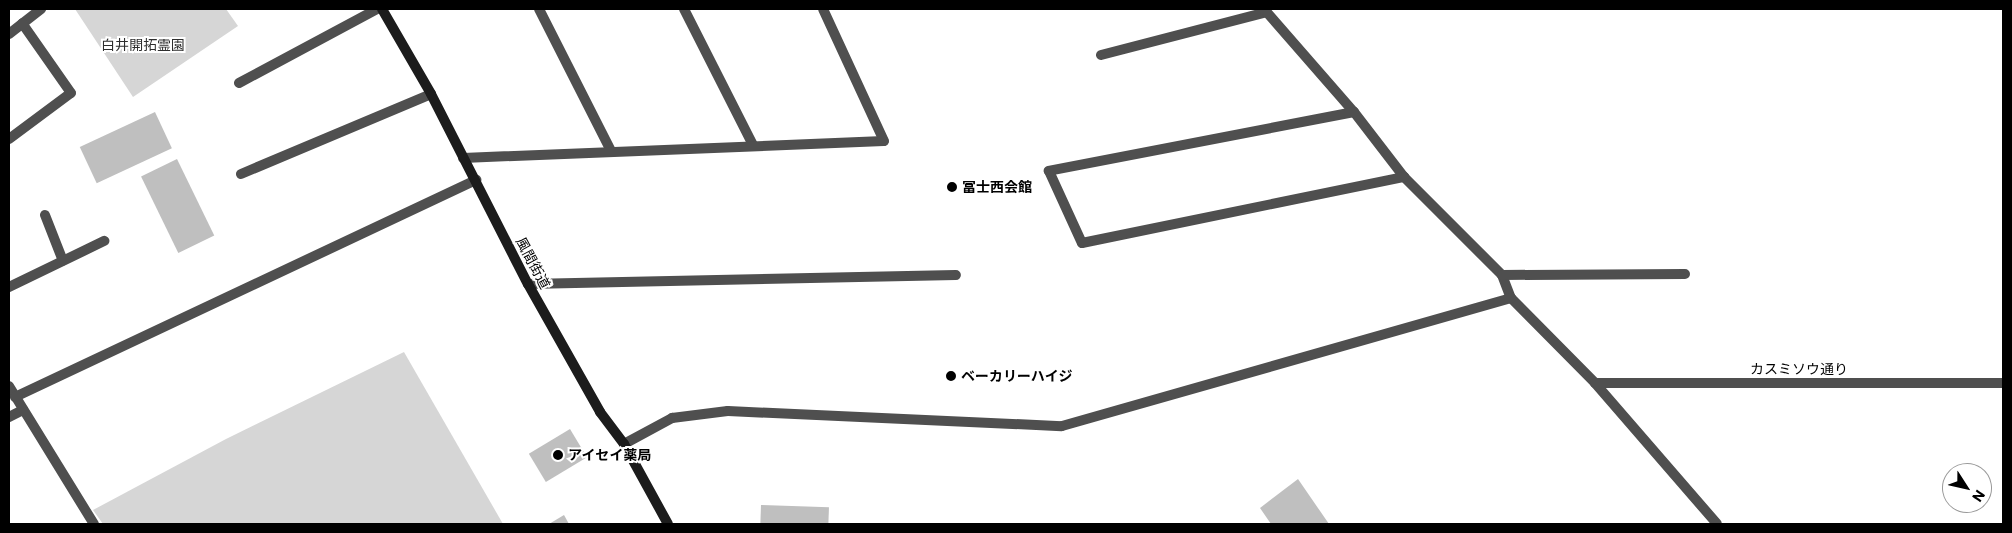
<!DOCTYPE html>
<html>
<head>
<meta charset="utf-8">
<style>
	body { margin:0 }
	#map { position:relative; width:2012px; height:533px; overflow:hidden; background:#fff; font-family:Commissioner,"Noto Sans JP",sans-serif }
	div>[style] { position:absolute }
	[style*='--x'] { left:calc(var(--x)*1px); top:calc(var(--y)*1px); width:calc(var(--w)*1px); rotate:calc(var(--a)*1deg) }
	.green>* { inset:0; background:#d6d6d6 }
	.building>* { inset:0; background:#bfbfbf; transform-origin:0 0 }
	.lane>* { height:10px; margin:-5px; padding:0 5px; transform-origin:5px; border-radius:5px; background:#4f4f4f }
	.street>* { height:10px; margin:-5px; padding:0 5px; transform-origin:5px; border-radius:5px; background:#4f4f4f }
	.secondary>* { height:10px; margin:-5px; padding:0 5px; transform-origin:5px; border-radius:5px; background:#1c1c1c }
	.dots>* { width:14px; height:14px; translate:-50% -50%; box-sizing:border-box; border:2px solid #fff; border-radius:50% }
	span { translate:-50% -50%; white-space:nowrap; text-align:center; line-height:1.15; -webkit-text-stroke:4px #fff; paint-order:stroke }
	.park-label { font-size:14px; color:#2d2d2d }
	.poi-label { font-size:14px; color:#000; font-weight:700 }
	.left { translate:0 -50%; text-align:left }
	.street-label { font-size:14px; color:#000 }
	.frame { position:absolute; inset:0; border:10px solid #000; pointer-events:none }
	.north { position:absolute; left:1942px; top:463px; width:50px; height:50px; box-sizing:border-box; background:#fff; border:1px solid #999; border-radius:50%; rotate:125deg; font-size:14px; font-weight:700; line-height:20px; text-align:center; color:#000 }
	.north::after { content:''; display:block; margin:auto; width:18px; height:22px; background:#000; clip-path:polygon(50% 0,100% 100%,50% 72%,0 100%) }
</style>
</head>
<body>
<div id="map">
	<div class="green">
		<i style="clip-path:polygon(75px 9px,226px 9px,238px 26px,133px 97px)"></i>
		<i style="clip-path:polygon(404px 352px,503px 524px,103px 524px,93px 510px,226px 439px)"></i>
	</div>
	<div class="building">
		<i style="left:155px;top:112px;width:40px;height:83px;rotate:65deg"></i>
		<i style="left:177px;top:159px;width:85px;height:40px;rotate:64deg"></i>
		<i style="left:570px;top:429px;width:33px;height:48px;rotate:59deg"></i>
		<i style="clip-path:polygon(1298px 479px,1329px 524px,1271px 524px,1260px 508px)"></i>
		<i style="left:761px;top:505px;width:68px;height:19px;rotate:2deg"></i>
		<i style="clip-path:polygon(564px 515px,569px 524px,549px 524px)"></i>
	</div>
	<div class="lane">
		<i style="--x:1101;--y:55;--w:171;--a:-14.5"></i>
		<i style="--x:9;--y:417;--w:16;--a:-27"></i>
	</div>
	<div class="street">
		<i style="--x:539;--y:9;--w:159;--a:63.1"></i>
		<i style="--x:684;--y:9;--w:153;--a:63.1"></i>
		<i style="--x:1264;--y:9;--w:137;--a:48.9"></i>
		<i style="--x:1354;--y:112;--w:82;--a:52.4"></i>
		<i style="--x:1404;--y:177;--w:139;--a:45"></i>
		<i style="--x:1502;--y:275;--w:25;--a:69"></i>
		<i style="--x:1511;--y:298;--w:120;--a:45.3"></i>
		<i style="--x:1595;--y:383;--w:186;--a:49.1"></i>
		<i style="--x:9;--y:34;--w:41;--a:-38"></i>
		<i style="--x:239;--y:83;--w:157;--a:-28.2"></i>
		<i style="--x:1354;--y:112;--w:311;--a:169.1"></i>
		<i style="--x:1049;--y:171;--w:79;--a:65.4"></i>
		<i style="--x:1082;--y:243;--w:329;--a:-11.6"></i>
		<i style="--x:9;--y:139;--w:77;--a:-36.6"></i>
		<i style="--x:71;--y:93;--w:85;--a:-125"></i>
		<i style="--x:463;--y:158;--w:421;--a:-2.3"></i>
		<i style="--x:884;--y:141;--w:145;--a:-114.8"></i>
		<i style="--x:241;--y:174;--w:206;--a:-22.8"></i>
		<i style="--x:45;--y:215;--w:49;--a:68.6"></i>
		<i style="--x:1502;--y:275;--w:183;--a:-0.3"></i>
		<i style="--x:528;--y:284;--w:428;--a:-1.2"></i>
		<i style="--x:9;--y:287;--w:106;--a:-25.8"></i>
		<i style="--x:1595;--y:383;--w:408;--a:0"></i>
		<i style="--x:9;--y:386;--w:162;--a:58.4"></i>
		<i style="--x:15;--y:397;--w:510;--a:-25.21"></i>
		<i style="--x:624;--y:444;--w:55;--a:-28.4"></i>
		<i style="--x:672;--y:418;--w:56;--a:-7.1"></i>
		<i style="--x:728;--y:411;--w:334;--a:2.6"></i>
		<i style="--x:1062;--y:426;--w:467;--a:-15.9"></i>
	</div>
	<div class="secondary">
		<i style="--x:382;--y:9;--w:98;--a:60"></i>
		<i style="--x:431;--y:94;--w:213;--a:63"></i>
		<i style="--x:528;--y:284;--w:147;--a:60.6"></i>
		<i style="--x:600;--y:412;--w:40;--a:53"></i>
		<i style="--x:624;--y:444;--w:91;--a:61.2"></i>
	</div>
	<div class="dots">
		<i style="left:952px;top:187px;background:#000"></i>
		<i style="left:951px;top:376px;background:#000"></i>
		<i style="left:558px;top:455px;background:#000"></i>
	</div>
	<div class="park-label">
		<span style="left:143px;top:45px">白井開拓霊園</span>
	</div>
	<div class="poi-label">
		<span class="left" style="left:962px;top:187px">冨士西会館</span>
		<span class="left" style="left:961px;top:376px">ベーカリーハイジ</span>
		<span class="left" style="left:568px;top:455px">アイセイ薬局</span>
	</div>
	<div class="street-label">
		<span style="left:533px;top:263px;rotate:62deg">風間街道</span>
		<span style="left:1799px;top:369px">カスミソウ通り</span>
	</div>
	<div class="frame"></div>
	<div class="north">N</div>
</div>
</body>
</html>
